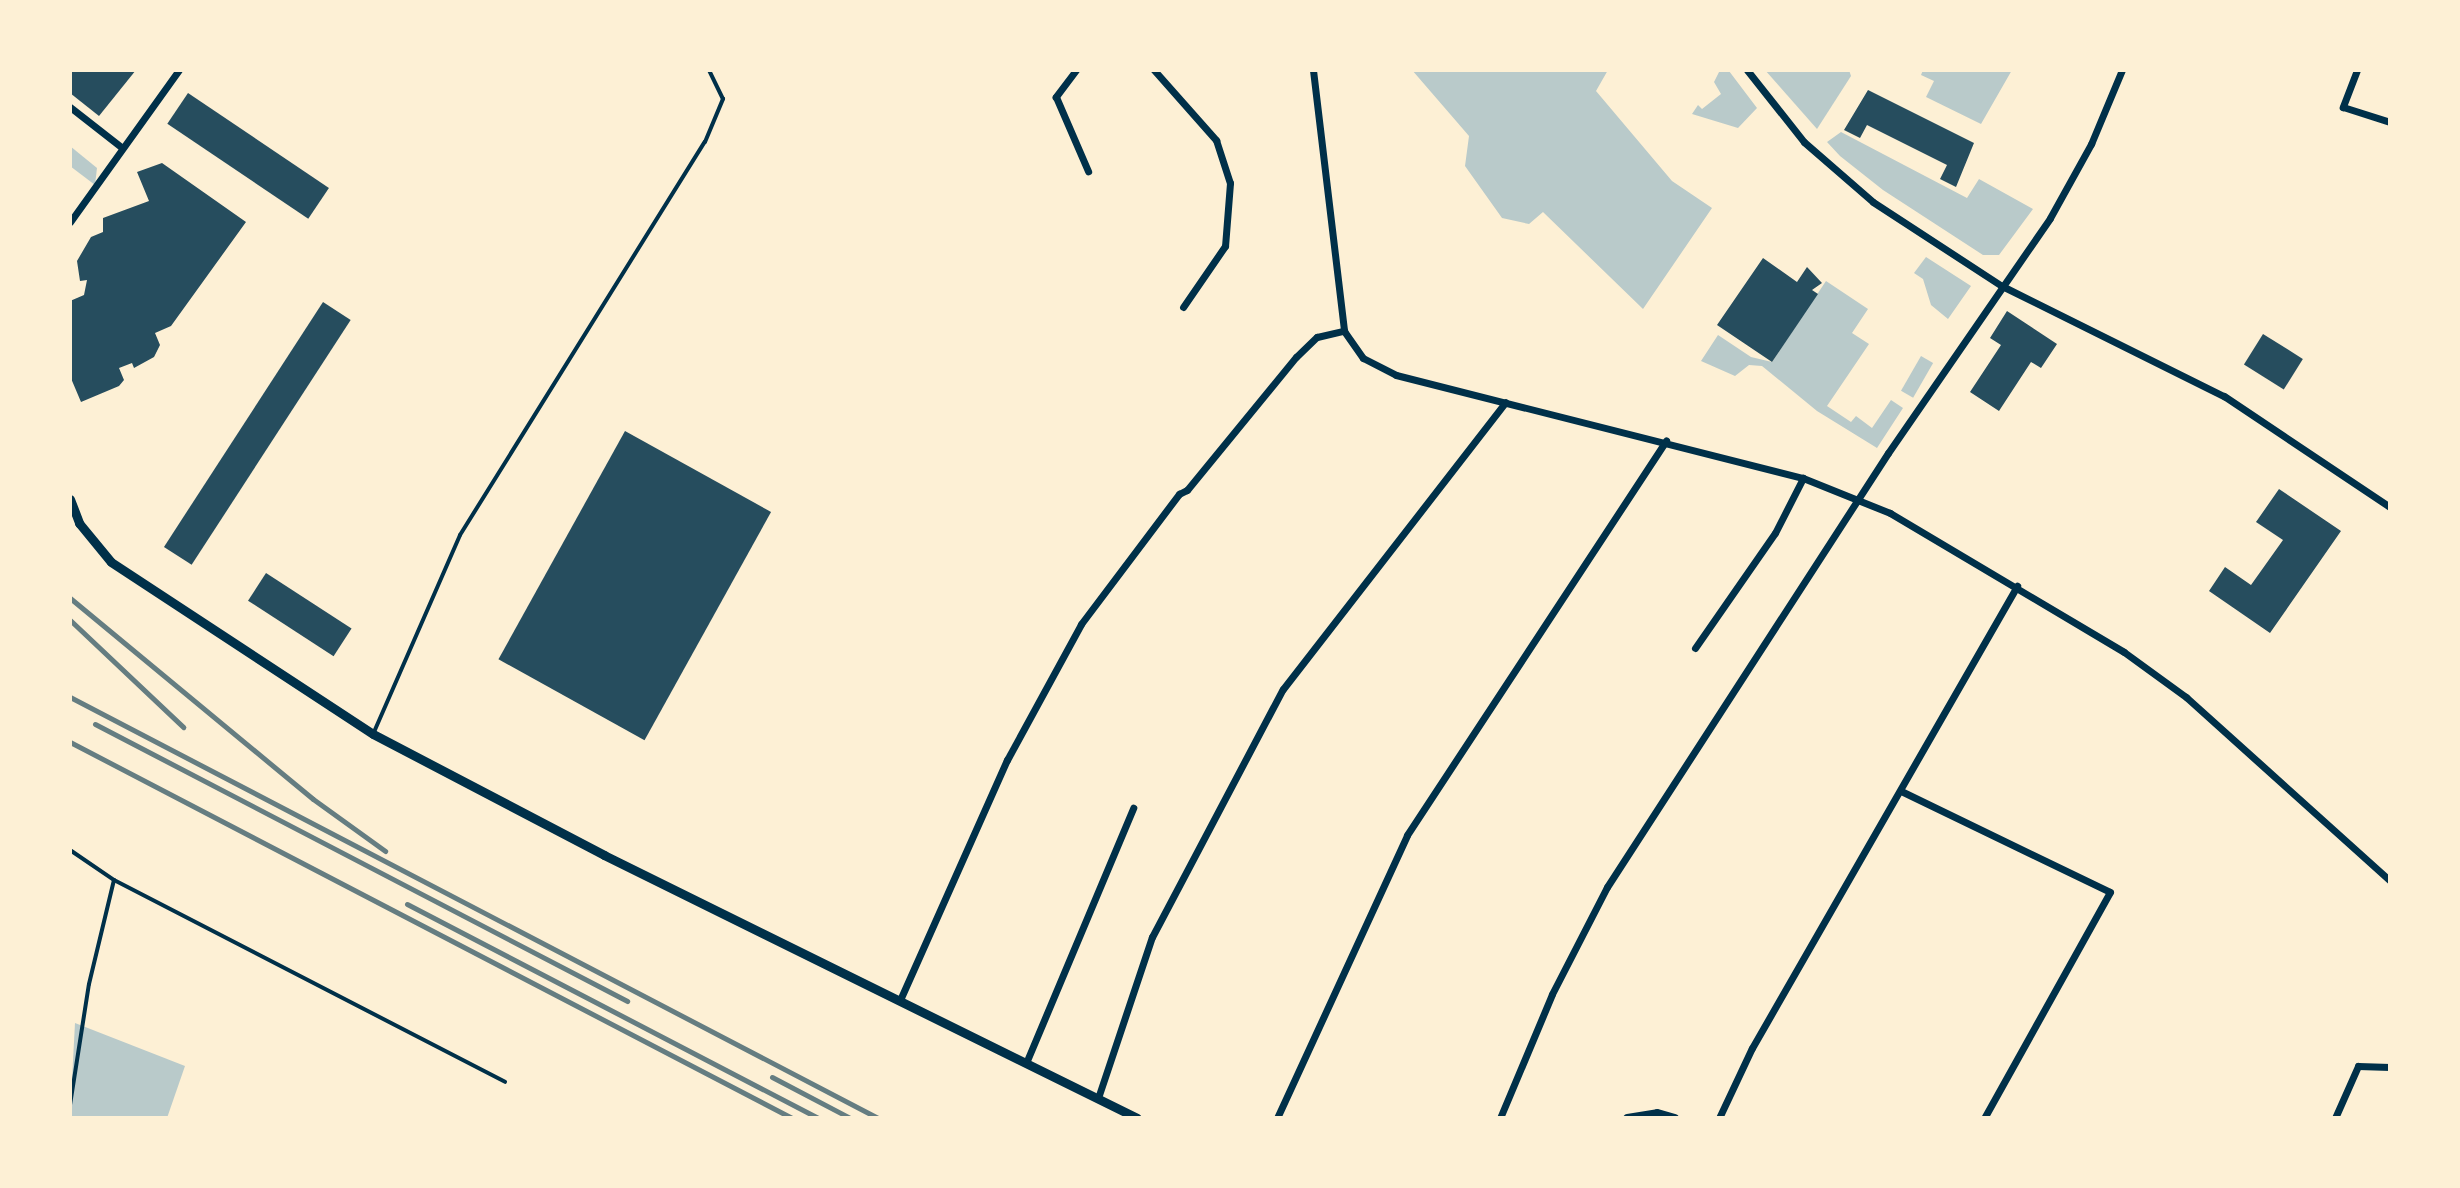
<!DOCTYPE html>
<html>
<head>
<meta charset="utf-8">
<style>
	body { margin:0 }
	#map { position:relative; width:2460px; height:1188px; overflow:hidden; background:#fdf0d5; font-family:"Nunito Sans",sans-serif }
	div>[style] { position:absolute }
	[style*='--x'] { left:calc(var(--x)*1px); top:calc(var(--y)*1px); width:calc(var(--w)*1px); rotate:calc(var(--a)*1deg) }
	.green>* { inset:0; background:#b9caca; transform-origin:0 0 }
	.building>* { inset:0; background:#264d5e; transform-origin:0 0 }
	.service>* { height:4px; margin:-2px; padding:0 2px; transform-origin:2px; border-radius:2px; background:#003049 }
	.minor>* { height:7px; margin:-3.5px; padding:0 3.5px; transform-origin:3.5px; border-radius:3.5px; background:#003049 }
	.tertiary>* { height:9px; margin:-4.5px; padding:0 4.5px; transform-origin:4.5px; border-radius:4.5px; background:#003049 }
	.rail>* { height:5px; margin:-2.5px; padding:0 2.5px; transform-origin:2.5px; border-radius:2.5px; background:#657d81 }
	span { translate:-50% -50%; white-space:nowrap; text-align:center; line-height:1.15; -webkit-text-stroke:6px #fdf0d5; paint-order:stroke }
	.frame { position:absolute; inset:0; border:72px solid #fdf0d5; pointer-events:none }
</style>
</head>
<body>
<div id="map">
	<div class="green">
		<i style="clip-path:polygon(1412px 70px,1608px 70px,1596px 91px,1672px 181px,1712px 208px,1643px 309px,1543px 212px,1529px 224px,1502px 218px,1465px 166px,1469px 136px)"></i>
		<i style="clip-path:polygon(1720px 70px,1729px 71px,1757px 108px,1738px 128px,1692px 114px,1698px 105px,1702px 109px,1721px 94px,1714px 82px)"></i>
		<i style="clip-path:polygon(1765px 70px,1849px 70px,1851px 76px,1817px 129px)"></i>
		<i style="clip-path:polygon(1923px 70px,2012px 70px,1981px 124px,1926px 97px,1934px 81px,1921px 75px)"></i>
		<i style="clip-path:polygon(1841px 132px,1967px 198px,1979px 179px,2033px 209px,1999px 255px,1983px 255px,1883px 190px,1840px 156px,1827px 142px)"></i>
		<i style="clip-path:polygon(70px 146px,97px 168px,95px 185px,70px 166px)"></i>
		<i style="clip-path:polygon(1926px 257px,1971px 286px,1948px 319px,1931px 305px,1923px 279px,1914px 273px)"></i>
		<i style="clip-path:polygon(1826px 281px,1868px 309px,1852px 333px,1869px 344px,1827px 406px,1851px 422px,1856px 416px,1872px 428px,1891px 400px,1903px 408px,1877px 448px,1817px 411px,1762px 366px,1749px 365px,1735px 376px,1701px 361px,1718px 335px,1751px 357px,1772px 362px)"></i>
		<i style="left:1921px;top:356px;width:14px;height:40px;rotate:30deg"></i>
		<i style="clip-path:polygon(75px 1023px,185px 1066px,167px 1118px,70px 1118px)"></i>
	</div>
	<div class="building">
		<i style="clip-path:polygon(70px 70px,136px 70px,99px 116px,70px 93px)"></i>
		<i style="clip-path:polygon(1868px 90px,1974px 143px,1956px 187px,1940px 179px,1947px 165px,1867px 125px,1860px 138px,1844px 130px)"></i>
		<i style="left:188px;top:93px;width:170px;height:37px;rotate:34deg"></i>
		<i style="clip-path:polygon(162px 163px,246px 222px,171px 326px,155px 333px,160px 345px,154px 357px,134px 368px,132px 363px,119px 368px,124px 380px,119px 386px,81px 402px,70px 376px,70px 301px,84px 295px,87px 280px,80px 281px,77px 261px,91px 237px,103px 232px,103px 218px,149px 201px,137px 172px)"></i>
		<i style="clip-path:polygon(1763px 258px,1797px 282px,1807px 267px,1822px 283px,1812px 290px,1818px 294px,1772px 362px,1717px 325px)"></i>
		<i style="left:323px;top:302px;width:33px;height:292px;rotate:33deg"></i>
		<i style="clip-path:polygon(2007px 311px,2057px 344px,2041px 368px,2031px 362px,1999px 411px,1970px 392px,2001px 345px,1990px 338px)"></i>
		<i style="left:2263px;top:334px;width:47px;height:36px;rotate:32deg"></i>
		<i style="left:625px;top:431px;width:167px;height:261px;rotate:29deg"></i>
		<i style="clip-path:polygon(2279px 489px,2341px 531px,2270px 633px,2209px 591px,2225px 567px,2251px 585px,2283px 540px,2256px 522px)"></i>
		<i style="left:266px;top:573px;width:102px;height:33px;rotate:33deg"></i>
	</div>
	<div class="service">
		<i style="--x:374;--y:732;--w:215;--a:-66.4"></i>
		<i style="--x:460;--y:535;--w:463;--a:-58.1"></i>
		<i style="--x:705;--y:142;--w:47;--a:-67.3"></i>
		<i style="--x:723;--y:99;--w:32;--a:-116"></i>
		<i style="--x:70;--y:850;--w:53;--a:34.3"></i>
		<i style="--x:114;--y:880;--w:440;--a:27.3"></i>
		<i style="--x:70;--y:1105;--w:122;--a:-81.1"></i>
		<i style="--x:89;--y:984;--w:107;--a:-76.5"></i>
	</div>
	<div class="minor">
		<i style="--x:1076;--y:70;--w:34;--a:127"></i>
		<i style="--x:1056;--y:97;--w:81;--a:66.6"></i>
		<i style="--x:1154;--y:70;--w:94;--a:48.5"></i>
		<i style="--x:1216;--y:140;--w:45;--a:72"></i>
		<i style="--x:1230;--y:183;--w:63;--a:94.5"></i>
		<i style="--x:1225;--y:246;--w:74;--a:124.5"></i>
		<i style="--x:1313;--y:70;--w:263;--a:83.2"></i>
		<i style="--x:1344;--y:331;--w:33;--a:55"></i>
		<i style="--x:1363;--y:358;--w:37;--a:27"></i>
		<i style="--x:1396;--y:375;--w:420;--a:14.2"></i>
		<i style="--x:1803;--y:478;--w:94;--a:21.9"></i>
		<i style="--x:1890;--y:513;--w:272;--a:30.7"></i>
		<i style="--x:2124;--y:652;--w:77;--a:36"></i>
		<i style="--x:2186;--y:697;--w:275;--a:42"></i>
		<i style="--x:1747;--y:70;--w:92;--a:51.6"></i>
		<i style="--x:1804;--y:142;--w:91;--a:41"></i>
		<i style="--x:1873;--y:202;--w:154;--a:33.1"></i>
		<i style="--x:2002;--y:286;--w:248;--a:26.4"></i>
		<i style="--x:2224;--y:396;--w:200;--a:33.8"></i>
		<i style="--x:2357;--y:70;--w:40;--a:111"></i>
		<i style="--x:2343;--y:107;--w:49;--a:17.7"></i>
		<i style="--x:70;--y:107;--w:65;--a:38.1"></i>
		<i style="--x:70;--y:222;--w:187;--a:-54.4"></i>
		<i style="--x:1695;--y:648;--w:140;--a:-55.2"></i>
		<i style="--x:1775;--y:533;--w:62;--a:-63"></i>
		<i style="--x:1901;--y:791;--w:232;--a:25.8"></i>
		<i style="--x:2110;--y:892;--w:259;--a:119.1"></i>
		<i style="--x:900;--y:1000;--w:263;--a:-66"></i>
		<i style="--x:1007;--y:760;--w:155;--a:-61.4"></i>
		<i style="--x:1081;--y:624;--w:163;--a:-53"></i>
		<i style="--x:1179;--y:494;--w:9;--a:-27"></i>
		<i style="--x:1187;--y:490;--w:172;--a:-50.7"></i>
		<i style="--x:1296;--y:357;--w:29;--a:-44"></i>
		<i style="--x:1317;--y:337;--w:28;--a:-13"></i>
		<i style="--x:1026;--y:1063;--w:277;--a:-67.2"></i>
		<i style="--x:1098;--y:1098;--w:170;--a:-71.5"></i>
		<i style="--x:1152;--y:937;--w:280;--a:-62.2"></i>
		<i style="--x:1283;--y:689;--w:363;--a:-52.2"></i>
		<i style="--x:1277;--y:1118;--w:311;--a:-65.3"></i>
		<i style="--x:1407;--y:835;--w:472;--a:-56.7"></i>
		<i style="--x:1500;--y:1118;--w:134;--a:-67.2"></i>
		<i style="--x:1552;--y:994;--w:120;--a:-62.8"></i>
		<i style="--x:1607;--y:887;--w:517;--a:-57.08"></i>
		<i style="--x:1888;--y:453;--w:285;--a:-55.4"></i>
		<i style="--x:2050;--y:218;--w:85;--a:-61"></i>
		<i style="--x:2091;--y:144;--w:80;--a:-67.3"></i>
		<i style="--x:1719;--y:1118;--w:77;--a:-64.8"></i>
		<i style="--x:1752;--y:1048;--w:533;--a:-60.16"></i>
		<i style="--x:2335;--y:1118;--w:57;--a:-66.1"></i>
		<i style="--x:2358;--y:1066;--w:32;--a:2"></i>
	</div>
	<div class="tertiary">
		<i style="--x:70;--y:499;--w:26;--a:69"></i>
		<i style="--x:79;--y:523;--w:50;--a:50.6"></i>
		<i style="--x:111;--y:562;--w:313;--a:33.3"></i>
		<i style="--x:373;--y:734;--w:261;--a:27.6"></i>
		<i style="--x:604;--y:855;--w:594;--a:26.26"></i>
		<i style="--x:1627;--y:1118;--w:30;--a:-9"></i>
		<i style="--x:1657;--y:1113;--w:18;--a:16"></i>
	</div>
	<div class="rail">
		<i style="--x:70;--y:598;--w:315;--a:39.6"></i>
		<i style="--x:313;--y:799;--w:89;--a:35.8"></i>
		<i style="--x:70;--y:620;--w:156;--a:43.4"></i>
		<i style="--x:70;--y:697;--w:911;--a:27.52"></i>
		<i style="--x:95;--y:724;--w:600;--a:27.5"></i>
		<i style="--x:70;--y:742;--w:814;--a:27.51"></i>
		<i style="--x:407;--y:904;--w:463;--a:27.5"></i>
		<i style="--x:772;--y:1077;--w:88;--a:27.7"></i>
	</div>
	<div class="frame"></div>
</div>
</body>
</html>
